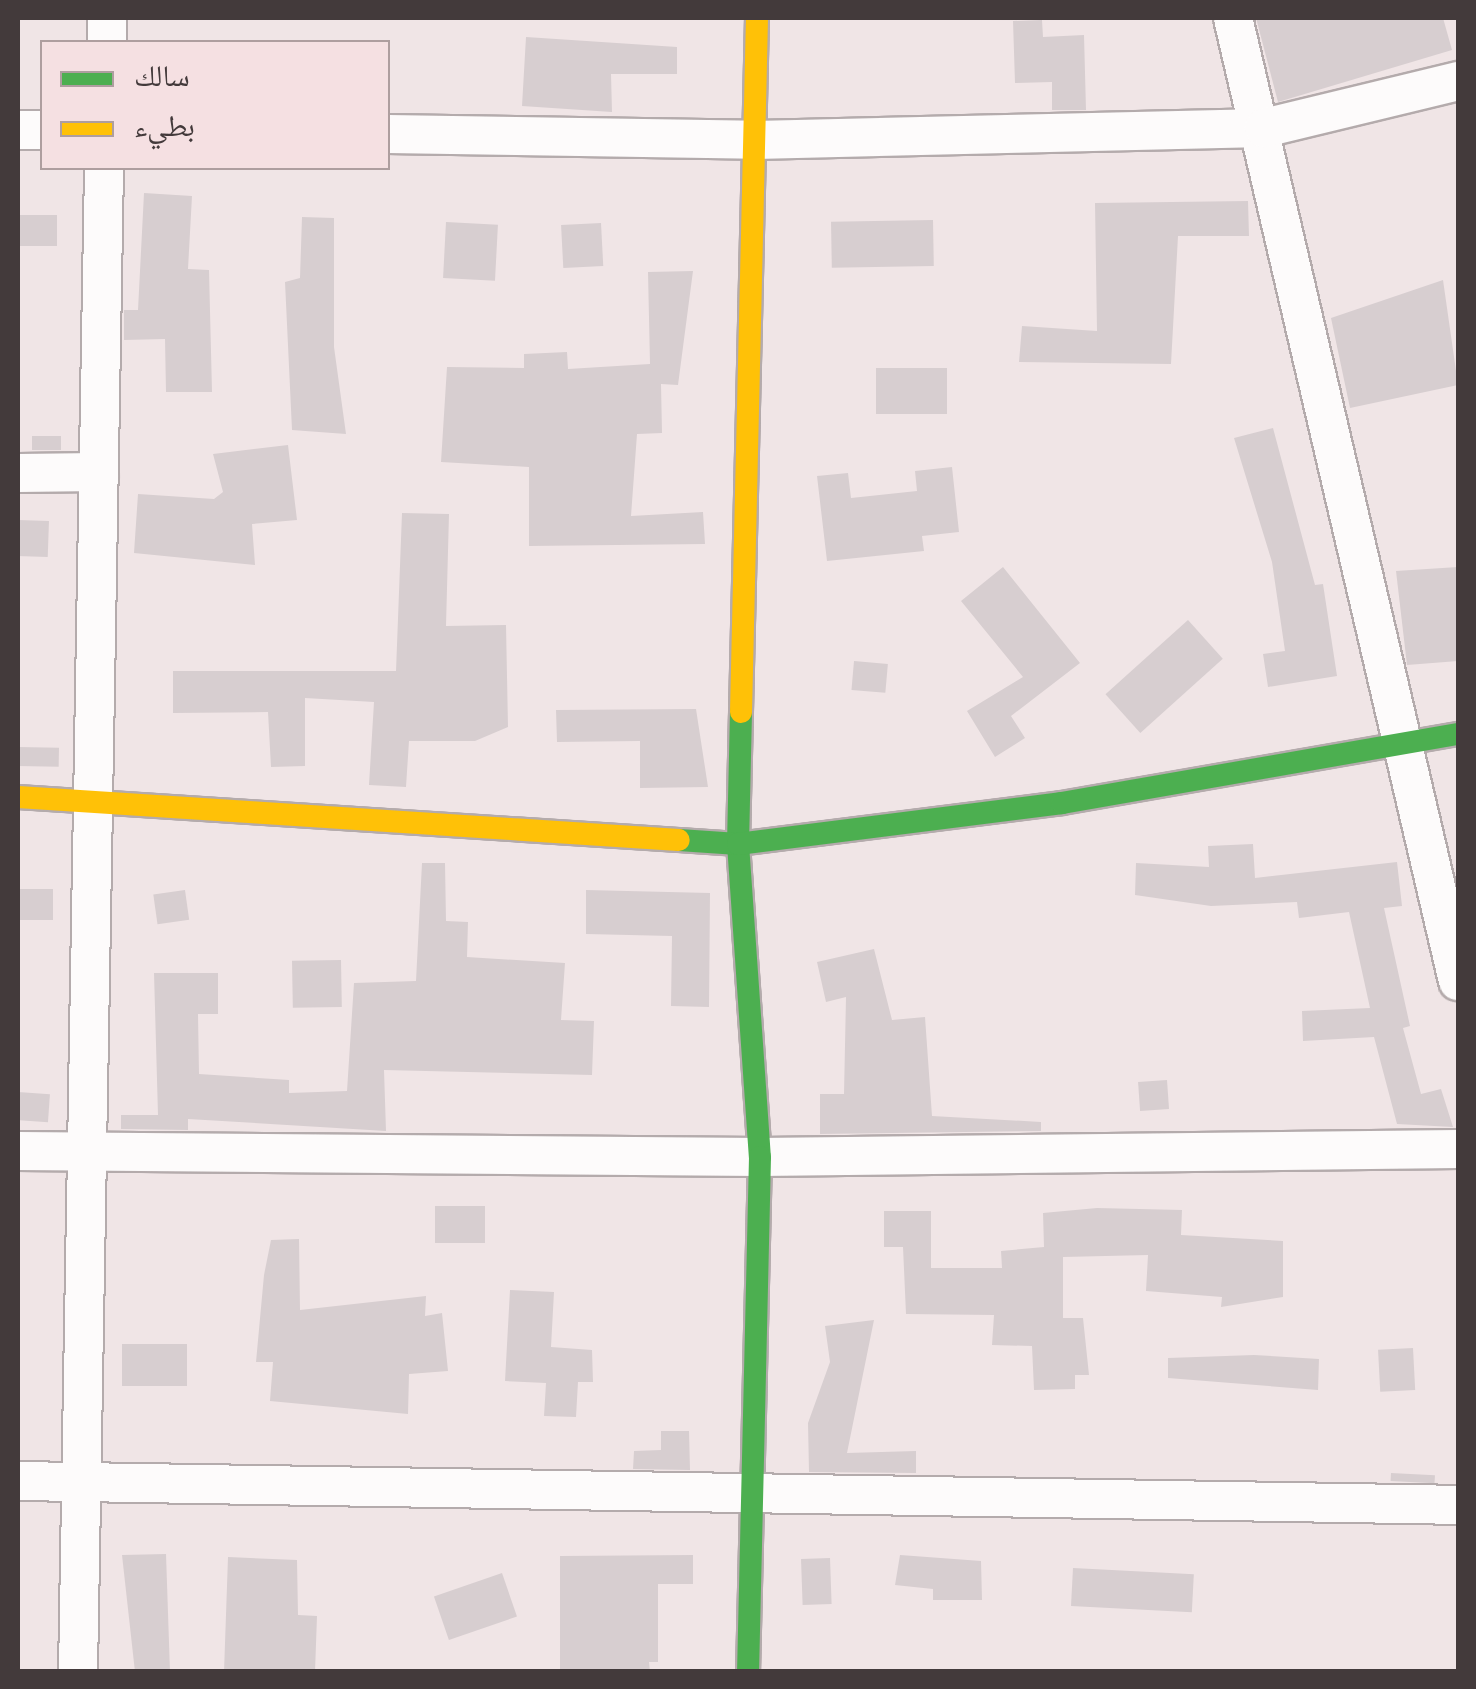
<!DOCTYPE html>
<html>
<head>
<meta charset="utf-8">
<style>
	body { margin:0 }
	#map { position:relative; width:1476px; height:1689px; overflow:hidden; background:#f0e5e6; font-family:Poppins,"Noto Naskh Arabic",sans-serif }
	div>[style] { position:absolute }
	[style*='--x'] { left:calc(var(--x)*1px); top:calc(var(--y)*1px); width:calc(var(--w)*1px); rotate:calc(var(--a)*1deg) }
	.building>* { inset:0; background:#d7ced0; transform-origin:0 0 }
	.roads { filter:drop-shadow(2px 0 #b4abac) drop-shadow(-2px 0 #b4abac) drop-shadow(0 2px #b4abac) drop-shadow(0 -2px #b4abac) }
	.street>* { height:38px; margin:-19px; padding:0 19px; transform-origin:19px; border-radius:19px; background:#fdfbfb }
	.fast>* { height:22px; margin:-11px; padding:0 11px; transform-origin:11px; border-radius:11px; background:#4caf50 }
	.slow>* { height:22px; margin:-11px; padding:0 11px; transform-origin:11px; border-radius:11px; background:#ffc107 }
	span { translate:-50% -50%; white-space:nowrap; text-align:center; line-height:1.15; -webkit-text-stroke:8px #f5e0e2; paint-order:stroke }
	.frame { position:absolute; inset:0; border:20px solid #433a3b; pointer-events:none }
	.legend { position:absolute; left:40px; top:40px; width:350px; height:130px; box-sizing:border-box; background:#f5e0e2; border:2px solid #ae9e9f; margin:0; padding:12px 18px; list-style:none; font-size:30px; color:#433a3b }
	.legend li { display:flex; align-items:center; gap:20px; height:50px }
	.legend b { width:50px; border:2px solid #ae9e9f }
</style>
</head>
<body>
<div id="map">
	<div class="building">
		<i style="clip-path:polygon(1256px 18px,1443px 18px,1452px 50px,1278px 102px)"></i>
		<i style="clip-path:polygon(1042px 20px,1043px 37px,1084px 35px,1086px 110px,1052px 110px,1052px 82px,1015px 83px,1013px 21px)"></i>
		<i style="clip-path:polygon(526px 37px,677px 47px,677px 74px,611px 74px,612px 112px,522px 106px)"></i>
		<i style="clip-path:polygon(144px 193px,192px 196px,188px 269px,209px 270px,212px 392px,166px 392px,165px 339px,124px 340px,124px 310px,138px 310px)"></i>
		<i style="clip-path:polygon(1248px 201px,1249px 236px,1178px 236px,1171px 364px,1019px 362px,1022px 326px,1097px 331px,1095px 203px)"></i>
		<i style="left:18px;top:215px;width:39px;height:31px"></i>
		<i style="clip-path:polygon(302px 217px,334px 218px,334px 347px,346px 434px,292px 430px,285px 282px,300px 278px)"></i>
		<i style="left:933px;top:220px;width:46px;height:102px;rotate:89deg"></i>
		<i style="left:446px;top:222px;width:52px;height:56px;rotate:3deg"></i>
		<i style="left:601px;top:223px;width:43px;height:40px;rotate:87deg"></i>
		<i style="clip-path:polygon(693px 271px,678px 385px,661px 384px,662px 433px,637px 434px,631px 516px,703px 512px,705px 544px,529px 546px,529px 467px,441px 462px,447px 367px,524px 368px,524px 354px,567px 352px,568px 369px,650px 364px,648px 272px)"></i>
		<i style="clip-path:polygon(1443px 280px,1458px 385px,1350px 408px,1331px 318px)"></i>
		<i style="left:876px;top:368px;width:71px;height:46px"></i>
		<i style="clip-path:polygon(1273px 428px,1315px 585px,1323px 584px,1337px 676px,1268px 687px,1263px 654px,1285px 651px,1272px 562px,1234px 438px)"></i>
		<i style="left:32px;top:436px;width:29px;height:14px"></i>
		<i style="clip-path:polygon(288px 445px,297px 520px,252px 524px,255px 565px,134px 553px,138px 494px,214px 499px,223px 492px,213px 454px)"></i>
		<i style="clip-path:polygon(952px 467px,959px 532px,922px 536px,924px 551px,827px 561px,817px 476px,848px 473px,851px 498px,917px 491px,915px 471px)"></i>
		<i style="clip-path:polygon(402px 513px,449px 514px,446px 626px,506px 625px,508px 727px,475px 741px,409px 741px,406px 787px,369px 785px,374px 702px,305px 698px,305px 766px,271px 767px,268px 712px,173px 713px,173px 671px,396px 671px)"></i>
		<i style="left:18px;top:520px;width:31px;height:36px;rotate:2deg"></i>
		<i style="clip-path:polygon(1003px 567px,1080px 663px,1011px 716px,1025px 738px,995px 757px,967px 711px,1023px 677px,961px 601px)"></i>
		<i style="clip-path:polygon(1458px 567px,1458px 661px,1407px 665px,1396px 571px)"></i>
		<i style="left:1188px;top:620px;width:52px;height:111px;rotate:48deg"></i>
		<i style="left:854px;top:661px;width:34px;height:29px;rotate:5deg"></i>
		<i style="clip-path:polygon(696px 709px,708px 787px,640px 788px,640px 741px,557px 742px,556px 710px)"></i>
		<i style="left:18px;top:747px;width:41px;height:19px;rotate:1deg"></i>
		<i style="clip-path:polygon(1253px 844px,1255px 878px,1397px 862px,1402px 906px,1384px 908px,1410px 1026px,1403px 1028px,1421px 1094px,1441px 1089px,1453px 1127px,1397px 1124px,1374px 1037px,1303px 1041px,1302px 1011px,1370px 1008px,1349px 912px,1299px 918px,1297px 902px,1211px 906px,1135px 895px,1136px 863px,1209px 867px,1208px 846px)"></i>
		<i style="clip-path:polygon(422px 863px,445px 863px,446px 921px,468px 922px,467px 957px,565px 963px,561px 1020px,594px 1021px,592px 1075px,384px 1070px,386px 1131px,188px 1119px,188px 1130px,121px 1129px,121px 1115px,158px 1115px,154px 973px,218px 973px,218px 1014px,198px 1014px,199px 1074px,289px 1080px,289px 1093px,347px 1091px,354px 983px,416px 981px)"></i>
		<i style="left:53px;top:889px;width:31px;height:35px;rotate:90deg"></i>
		<i style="left:185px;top:890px;width:30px;height:32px;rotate:82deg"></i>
		<i style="clip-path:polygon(586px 890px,710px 893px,709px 1007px,671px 1006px,672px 936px,586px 934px)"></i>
		<i style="clip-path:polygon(874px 949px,892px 1020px,925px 1017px,932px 1116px,1041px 1122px,1041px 1131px,820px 1134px,820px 1094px,844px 1094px,846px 997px,826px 1002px,817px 962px)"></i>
		<i style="left:341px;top:960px;width:47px;height:49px;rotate:89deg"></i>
		<i style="left:1167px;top:1080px;width:29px;height:29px;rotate:86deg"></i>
		<i style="left:18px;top:1092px;width:32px;height:28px;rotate:4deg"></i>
		<i style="left:435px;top:1206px;width:50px;height:37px"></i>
		<i style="clip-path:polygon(1097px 1208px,1182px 1210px,1181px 1235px,1283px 1241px,1283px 1297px,1221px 1307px,1222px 1297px,1146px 1291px,1148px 1255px,1063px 1257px,1063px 1318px,1083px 1318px,1089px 1375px,1075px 1375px,1075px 1389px,1034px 1390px,1032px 1346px,992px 1345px,994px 1315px,906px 1314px,903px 1247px,884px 1247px,884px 1211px,931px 1211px,931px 1268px,1002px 1268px,1001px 1251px,1044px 1247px,1043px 1213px)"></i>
		<i style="clip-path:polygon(299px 1239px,300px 1310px,426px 1296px,425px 1316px,442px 1313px,448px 1371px,409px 1374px,408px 1414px,270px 1401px,273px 1362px,256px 1362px,264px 1275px,271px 1240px)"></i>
		<i style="clip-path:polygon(510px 1290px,554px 1292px,551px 1347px,592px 1350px,593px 1382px,578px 1382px,576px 1417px,544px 1416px,546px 1383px,505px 1381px)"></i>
		<i style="clip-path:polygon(874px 1320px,847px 1453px,916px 1451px,916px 1473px,809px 1472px,808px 1423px,830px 1362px,825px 1326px)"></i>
		<i style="left:187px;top:1344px;width:42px;height:65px;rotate:90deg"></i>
		<i style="left:1413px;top:1348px;width:42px;height:35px;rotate:87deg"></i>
		<i style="clip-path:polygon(1254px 1355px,1319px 1359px,1318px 1390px,1168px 1378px,1168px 1358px)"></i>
		<i style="clip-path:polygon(661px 1431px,689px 1431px,690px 1470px,633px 1469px,634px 1451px,661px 1450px)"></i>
		<i style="left:1391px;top:1473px;width:44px;height:8px;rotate:3deg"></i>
		<i style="clip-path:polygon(166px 1554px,170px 1672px,135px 1672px,122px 1555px)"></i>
		<i style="clip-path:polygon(693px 1555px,693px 1584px,658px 1584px,658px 1662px,649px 1662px,650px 1672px,560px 1672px,560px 1556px)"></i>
		<i style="clip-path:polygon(900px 1555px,981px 1561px,982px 1600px,933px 1600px,933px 1589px,895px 1585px)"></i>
		<i style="clip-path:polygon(228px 1557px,297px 1560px,298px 1615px,317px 1616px,315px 1672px,224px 1672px)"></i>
		<i style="left:830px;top:1558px;width:46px;height:29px;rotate:88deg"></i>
		<i style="left:1073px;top:1568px;width:121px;height:38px;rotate:3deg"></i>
		<i style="left:502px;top:1573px;width:46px;height:72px;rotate:71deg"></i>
	</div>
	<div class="roads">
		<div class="street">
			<i style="--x:1233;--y:18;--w:989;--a:76.85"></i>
			<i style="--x:107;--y:42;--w:24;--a:-90"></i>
			<i style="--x:18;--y:130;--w:24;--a:0"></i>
			<i style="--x:388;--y:134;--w:367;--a:0.9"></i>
			<i style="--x:755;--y:140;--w:509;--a:-1.35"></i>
			<i style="--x:1264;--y:128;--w:200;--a:-13.6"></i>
			<i style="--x:18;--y:473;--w:81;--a:-0.7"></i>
			<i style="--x:18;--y:1151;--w:742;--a:0.46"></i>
			<i style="--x:760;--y:1157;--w:698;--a:-0.66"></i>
			<i style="--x:18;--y:1481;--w:1440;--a:0.95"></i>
			<i style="--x:78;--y:1672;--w:1504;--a:-89.01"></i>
		</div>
		<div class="fast">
			<i style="--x:741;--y:712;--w:132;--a:91.3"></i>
			<i style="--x:738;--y:844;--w:314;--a:86"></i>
			<i style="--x:760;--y:1157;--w:515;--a:91.33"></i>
			<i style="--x:679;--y:840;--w:59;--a:3.9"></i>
			<i style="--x:738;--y:844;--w:327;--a:-7.2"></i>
			<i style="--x:1062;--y:803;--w:402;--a:-9.9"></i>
		</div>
		<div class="slow">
			<i style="--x:741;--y:712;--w:694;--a:-88.68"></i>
			<i style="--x:18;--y:797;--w:662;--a:3.72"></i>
		</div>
	</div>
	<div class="frame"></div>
	<ul class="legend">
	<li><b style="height:12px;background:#4caf50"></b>سالك</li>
	<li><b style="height:12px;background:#ffc107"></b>بطيء</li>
	</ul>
</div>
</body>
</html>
